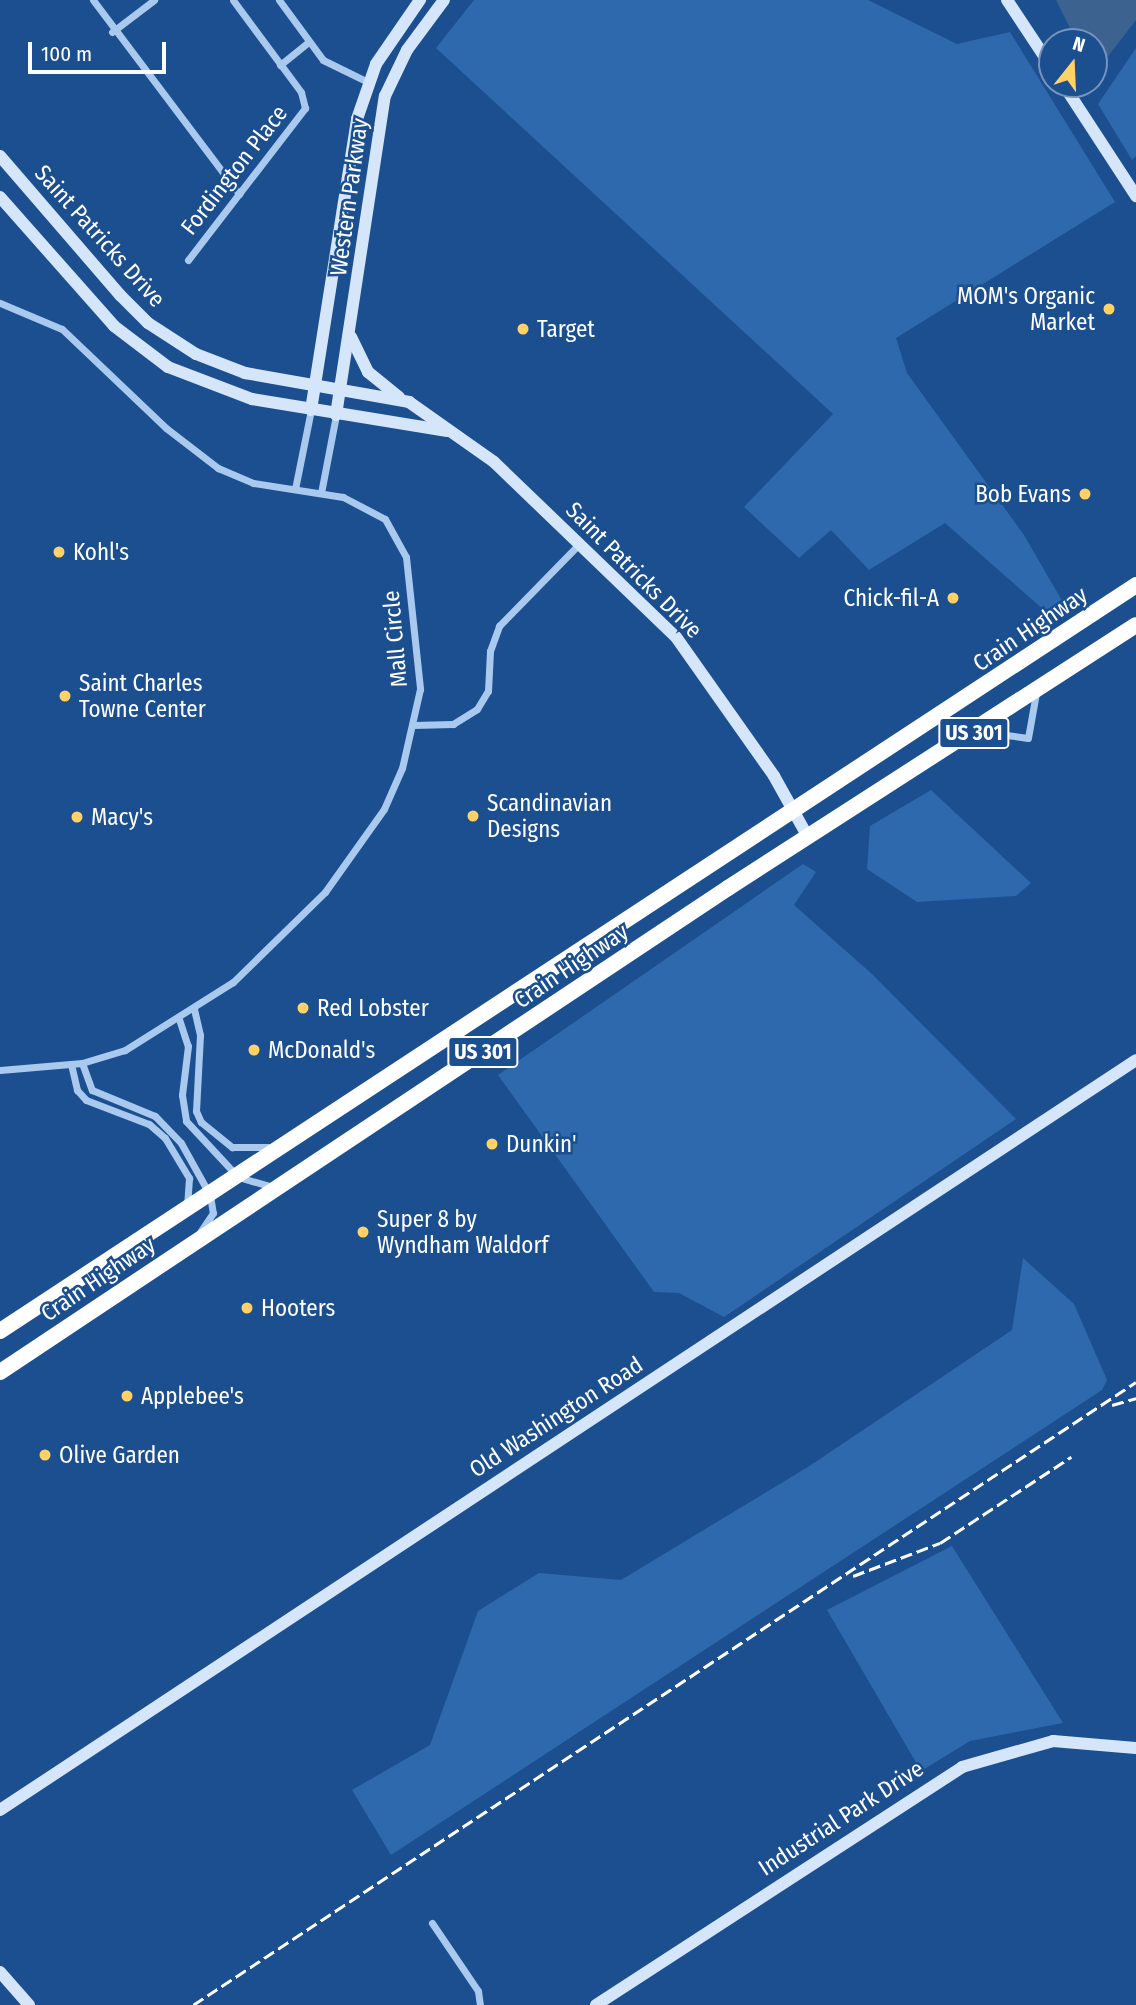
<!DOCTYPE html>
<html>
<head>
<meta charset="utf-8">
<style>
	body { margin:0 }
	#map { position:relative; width:1136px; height:2005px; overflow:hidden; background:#1b4f8f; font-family:"Fira Sans Condensed",sans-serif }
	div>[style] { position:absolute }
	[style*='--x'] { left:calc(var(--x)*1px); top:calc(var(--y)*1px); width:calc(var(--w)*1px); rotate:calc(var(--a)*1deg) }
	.green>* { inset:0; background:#2e69ad }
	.water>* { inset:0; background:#3c6290 }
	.street>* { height:7px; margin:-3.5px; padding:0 3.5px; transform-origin:3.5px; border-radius:3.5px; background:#a9c9ee }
	.secondary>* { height:12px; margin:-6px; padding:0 6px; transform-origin:6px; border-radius:6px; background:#d6e6fa }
	.highway>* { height:16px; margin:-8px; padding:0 8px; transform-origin:8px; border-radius:8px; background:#fff }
	.rail>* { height:2.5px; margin-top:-1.25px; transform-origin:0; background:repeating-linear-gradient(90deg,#fff 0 12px,transparent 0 17px) }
	.dots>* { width:19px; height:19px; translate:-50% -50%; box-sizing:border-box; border:4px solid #1b4f8f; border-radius:50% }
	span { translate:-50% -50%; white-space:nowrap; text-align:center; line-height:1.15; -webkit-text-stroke:5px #1b4f8f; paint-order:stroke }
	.shield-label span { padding:2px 5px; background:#1b4f8f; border:2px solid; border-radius:5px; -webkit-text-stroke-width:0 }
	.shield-label { font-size:21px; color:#fff; font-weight:700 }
	.street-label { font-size:23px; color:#fff }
	.poi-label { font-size:23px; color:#fff }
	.right { translate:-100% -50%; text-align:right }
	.left { translate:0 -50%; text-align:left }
	.north { position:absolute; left:1038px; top:28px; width:70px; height:70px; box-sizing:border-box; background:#1b4f8f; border:2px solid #7695bc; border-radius:50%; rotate:18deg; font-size:19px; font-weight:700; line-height:28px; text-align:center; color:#fff }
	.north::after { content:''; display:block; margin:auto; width:24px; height:32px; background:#ffd166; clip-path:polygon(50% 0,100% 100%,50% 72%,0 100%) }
	.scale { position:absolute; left:28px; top:42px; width:138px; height:32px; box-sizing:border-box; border:4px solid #fff; border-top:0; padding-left:9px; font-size:21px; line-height:24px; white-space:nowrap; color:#fff; -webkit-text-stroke:5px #1b4f8f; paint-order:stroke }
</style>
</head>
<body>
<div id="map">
	<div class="green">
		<i style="clip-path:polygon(474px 0,868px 0,957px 44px,1010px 32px,1115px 202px,896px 338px,907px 373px,1024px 535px,1064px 604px,1044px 610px,945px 523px,869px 570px,831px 530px,799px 558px,744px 507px,833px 414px,436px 48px)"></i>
		<i style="clip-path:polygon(1136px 48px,1136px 156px,1132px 160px,1098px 104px)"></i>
		<i style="clip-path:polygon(931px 790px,1031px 883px,1016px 896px,917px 902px,867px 869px,870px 826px)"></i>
		<i style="clip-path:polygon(803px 864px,816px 872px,794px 905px,872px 974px,1016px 1119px,724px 1317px,679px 1293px,654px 1292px,498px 1075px)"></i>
		<i style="clip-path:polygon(1023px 1258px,1074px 1304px,1107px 1380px,1102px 1390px,391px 1855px,352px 1790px,430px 1745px,478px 1611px,539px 1573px,621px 1580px,811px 1465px,1012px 1330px)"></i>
		<i style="clip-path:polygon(952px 1546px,1063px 1723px,970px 1741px,921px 1771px,827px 1610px)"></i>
	</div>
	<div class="water">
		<i style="clip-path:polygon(1056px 0,1136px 0,1136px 20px,1099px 68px,1094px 42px,1077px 42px)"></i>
	</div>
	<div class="street">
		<i style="--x:93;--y:0;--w:243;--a:53"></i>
		<i style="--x:279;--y:0;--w:74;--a:53.7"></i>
		<i style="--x:323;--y:60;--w:52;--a:26.1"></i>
		<i style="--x:112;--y:32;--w:53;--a:-37.3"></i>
		<i style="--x:280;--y:65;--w:35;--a:-39"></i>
		<i style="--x:188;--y:260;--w:192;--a:-52.4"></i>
		<i style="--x:305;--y:108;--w:16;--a:-104"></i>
		<i style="--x:301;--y:92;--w:114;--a:-126.5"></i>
		<i style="--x:0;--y:303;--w:67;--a:22.8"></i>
		<i style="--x:62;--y:329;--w:144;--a:43.6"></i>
		<i style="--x:166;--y:428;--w:66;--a:37.6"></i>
		<i style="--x:218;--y:468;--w:38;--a:23"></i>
		<i style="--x:253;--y:483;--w:91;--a:8.8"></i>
		<i style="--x:343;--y:497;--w:47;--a:27.6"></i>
		<i style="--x:385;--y:519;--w:43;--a:61.1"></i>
		<i style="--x:406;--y:557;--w:133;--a:83.9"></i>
		<i style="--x:420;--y:689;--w:81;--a:102.8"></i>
		<i style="--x:402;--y:768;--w:45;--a:113.7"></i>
		<i style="--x:384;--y:809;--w:102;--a:125.4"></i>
		<i style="--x:325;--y:892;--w:129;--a:135.6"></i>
		<i style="--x:233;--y:982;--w:128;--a:147.8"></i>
		<i style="--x:125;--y:1050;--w:45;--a:163.2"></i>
		<i style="--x:82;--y:1063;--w:82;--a:175.1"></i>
		<i style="--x:295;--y:489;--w:81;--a:-78.6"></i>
		<i style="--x:321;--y:493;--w:79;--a:-79.1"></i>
		<i style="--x:413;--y:725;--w:40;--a:-1.4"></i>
		<i style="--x:453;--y:724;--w:28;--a:-32"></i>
		<i style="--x:477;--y:709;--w:21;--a:-59"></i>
		<i style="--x:488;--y:691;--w:40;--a:-87.1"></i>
		<i style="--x:490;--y:651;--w:27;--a:-70"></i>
		<i style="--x:499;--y:626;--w:115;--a:-45.7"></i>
		<i style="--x:978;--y:731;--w:50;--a:8"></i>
		<i style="--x:1028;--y:738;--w:46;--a:-79.9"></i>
		<i style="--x:194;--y:1009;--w:27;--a:77"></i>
		<i style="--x:200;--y:1035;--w:76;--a:93"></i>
		<i style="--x:196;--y:1111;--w:12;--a:66"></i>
		<i style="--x:201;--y:1122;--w:40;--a:39"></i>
		<i style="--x:232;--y:1147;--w:36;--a:0"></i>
		<i style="--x:179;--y:1019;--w:28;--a:72"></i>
		<i style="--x:188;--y:1046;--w:49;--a:97"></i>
		<i style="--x:182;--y:1095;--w:26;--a:81"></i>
		<i style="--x:186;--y:1121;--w:76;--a:47.1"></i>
		<i style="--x:238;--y:1177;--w:37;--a:16"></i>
		<i style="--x:82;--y:1063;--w:29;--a:70"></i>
		<i style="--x:92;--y:1090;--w:68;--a:22.4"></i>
		<i style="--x:155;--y:1116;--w:37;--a:46"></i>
		<i style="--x:181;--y:1143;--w:60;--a:60.9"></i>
		<i style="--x:210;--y:1195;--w:18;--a:81"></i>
		<i style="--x:213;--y:1213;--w:23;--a:124"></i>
		<i style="--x:71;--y:1064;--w:27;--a:77"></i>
		<i style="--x:77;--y:1090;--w:13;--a:48"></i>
		<i style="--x:86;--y:1100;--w:67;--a:20.9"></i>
		<i style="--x:149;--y:1124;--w:21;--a:41"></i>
		<i style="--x:165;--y:1138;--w:47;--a:59"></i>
		<i style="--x:189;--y:1178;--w:26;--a:94"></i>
		<i style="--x:432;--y:1923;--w:82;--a:55.9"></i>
		<i style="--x:478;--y:1991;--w:14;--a:82"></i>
	</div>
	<div class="secondary">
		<i style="--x:1007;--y:0;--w:82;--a:56.5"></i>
		<i style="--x:1063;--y:84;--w:134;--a:56.9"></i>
		<i style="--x:0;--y:156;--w:184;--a:49.2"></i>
		<i style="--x:120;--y:295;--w:40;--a:45"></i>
		<i style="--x:148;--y:323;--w:57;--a:32.9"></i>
		<i style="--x:196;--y:354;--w:53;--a:21.2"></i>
		<i style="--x:245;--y:373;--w:167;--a:10"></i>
		<i style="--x:409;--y:402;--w:104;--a:35.2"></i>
		<i style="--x:494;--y:462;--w:252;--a:43.9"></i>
		<i style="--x:676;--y:637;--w:170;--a:54.8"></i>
		<i style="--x:774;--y:776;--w:70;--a:60.9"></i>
		<i style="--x:0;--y:197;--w:172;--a:48.5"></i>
		<i style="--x:114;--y:326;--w:68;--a:37.2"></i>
		<i style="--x:168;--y:367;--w:90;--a:20.9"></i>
		<i style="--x:252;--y:399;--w:198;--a:9.3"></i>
		<i style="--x:351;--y:337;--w:39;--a:64"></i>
		<i style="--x:368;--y:372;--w:40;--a:39"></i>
		<i style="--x:311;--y:410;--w:295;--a:-81"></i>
		<i style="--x:357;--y:119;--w:58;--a:-70.9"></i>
		<i style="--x:376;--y:64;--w:78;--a:-55.5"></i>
		<i style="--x:336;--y:415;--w:323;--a:-81.3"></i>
		<i style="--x:385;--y:96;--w:51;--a:-64.4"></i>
		<i style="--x:407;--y:50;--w:62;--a:-53.5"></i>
		<i style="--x:0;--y:1810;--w:1361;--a:-33.43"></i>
		<i style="--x:0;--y:1972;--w:44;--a:48.7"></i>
		<i style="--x:596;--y:2005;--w:437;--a:-33"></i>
		<i style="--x:962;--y:1767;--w:95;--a:-15.9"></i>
		<i style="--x:1053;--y:1741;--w:83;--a:4.8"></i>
	</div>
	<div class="highway">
		<i style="--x:0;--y:1331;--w:1359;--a:-33.29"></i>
		<i style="--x:0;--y:1372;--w:874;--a:-33.62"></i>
		<i style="--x:728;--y:888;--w:485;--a:-32.8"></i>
	</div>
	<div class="rail">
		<i style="--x:1112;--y:1405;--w:25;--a:-16"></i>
		<i style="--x:853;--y:1576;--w:93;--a:-20.8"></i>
		<i style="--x:940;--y:1543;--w:157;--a:-33.3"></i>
		<i style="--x:193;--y:2005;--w:1130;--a:-33.45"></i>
	</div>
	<div class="dots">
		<i style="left:1109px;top:309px;background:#ffd166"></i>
		<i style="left:523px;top:329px;background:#ffd166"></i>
		<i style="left:1085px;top:494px;background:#ffd166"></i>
		<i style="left:59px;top:552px;background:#ffd166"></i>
		<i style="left:953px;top:598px;background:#ffd166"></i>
		<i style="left:65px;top:696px;background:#ffd166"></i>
		<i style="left:473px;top:816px;background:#ffd166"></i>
		<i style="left:77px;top:817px;background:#ffd166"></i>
		<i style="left:303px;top:1008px;background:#ffd166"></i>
		<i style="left:254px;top:1050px;background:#ffd166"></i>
		<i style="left:492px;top:1144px;background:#ffd166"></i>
		<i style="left:363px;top:1232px;background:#ffd166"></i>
		<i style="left:247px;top:1308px;background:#ffd166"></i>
		<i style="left:127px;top:1396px;background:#ffd166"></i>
		<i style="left:45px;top:1455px;background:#ffd166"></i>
	</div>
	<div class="shield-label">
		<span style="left:974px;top:733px">US 301</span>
		<span style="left:483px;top:1052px">US 301</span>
	</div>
	<div class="street-label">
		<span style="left:234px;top:170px;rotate:-52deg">Fordington Place</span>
		<span style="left:349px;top:197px;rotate:-82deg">Western Parkway</span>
		<span style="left:100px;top:236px;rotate:48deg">Saint Patricks Drive</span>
		<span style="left:634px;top:570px;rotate:45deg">Saint Patricks Drive</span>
		<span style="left:1030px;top:629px;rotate:-34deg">Crain Highway</span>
		<span style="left:395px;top:639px;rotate:-95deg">Mall Circle</span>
		<span style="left:571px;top:966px;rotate:-34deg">Crain Highway</span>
		<span style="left:98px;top:1279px;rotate:-34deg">Crain Highway</span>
		<span style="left:556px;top:1417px;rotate:-33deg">Old Washington Road</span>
		<span style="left:841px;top:1818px;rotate:-33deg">Industrial Park Drive</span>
	</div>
	<div class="poi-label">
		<span class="right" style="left:1095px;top:309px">MOM's Organic<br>Market</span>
		<span class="left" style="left:537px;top:329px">Target</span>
		<span class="right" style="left:1071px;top:494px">Bob Evans</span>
		<span class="left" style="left:73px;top:552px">Kohl's</span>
		<span class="right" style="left:939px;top:598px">Chick-fil-A</span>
		<span class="left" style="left:79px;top:696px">Saint Charles<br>Towne Center</span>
		<span class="left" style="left:487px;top:816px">Scandinavian<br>Designs</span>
		<span class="left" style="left:91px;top:817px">Macy's</span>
		<span class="left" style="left:317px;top:1008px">Red Lobster</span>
		<span class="left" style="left:268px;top:1050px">McDonald's</span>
		<span class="left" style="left:506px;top:1144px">Dunkin'</span>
		<span class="left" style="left:377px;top:1232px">Super 8 by<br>Wyndham Waldorf</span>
		<span class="left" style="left:261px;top:1308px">Hooters</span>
		<span class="left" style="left:141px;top:1396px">Applebee's</span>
		<span class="left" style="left:59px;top:1455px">Olive Garden</span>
	</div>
	<div class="north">N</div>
	<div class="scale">100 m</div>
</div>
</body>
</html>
